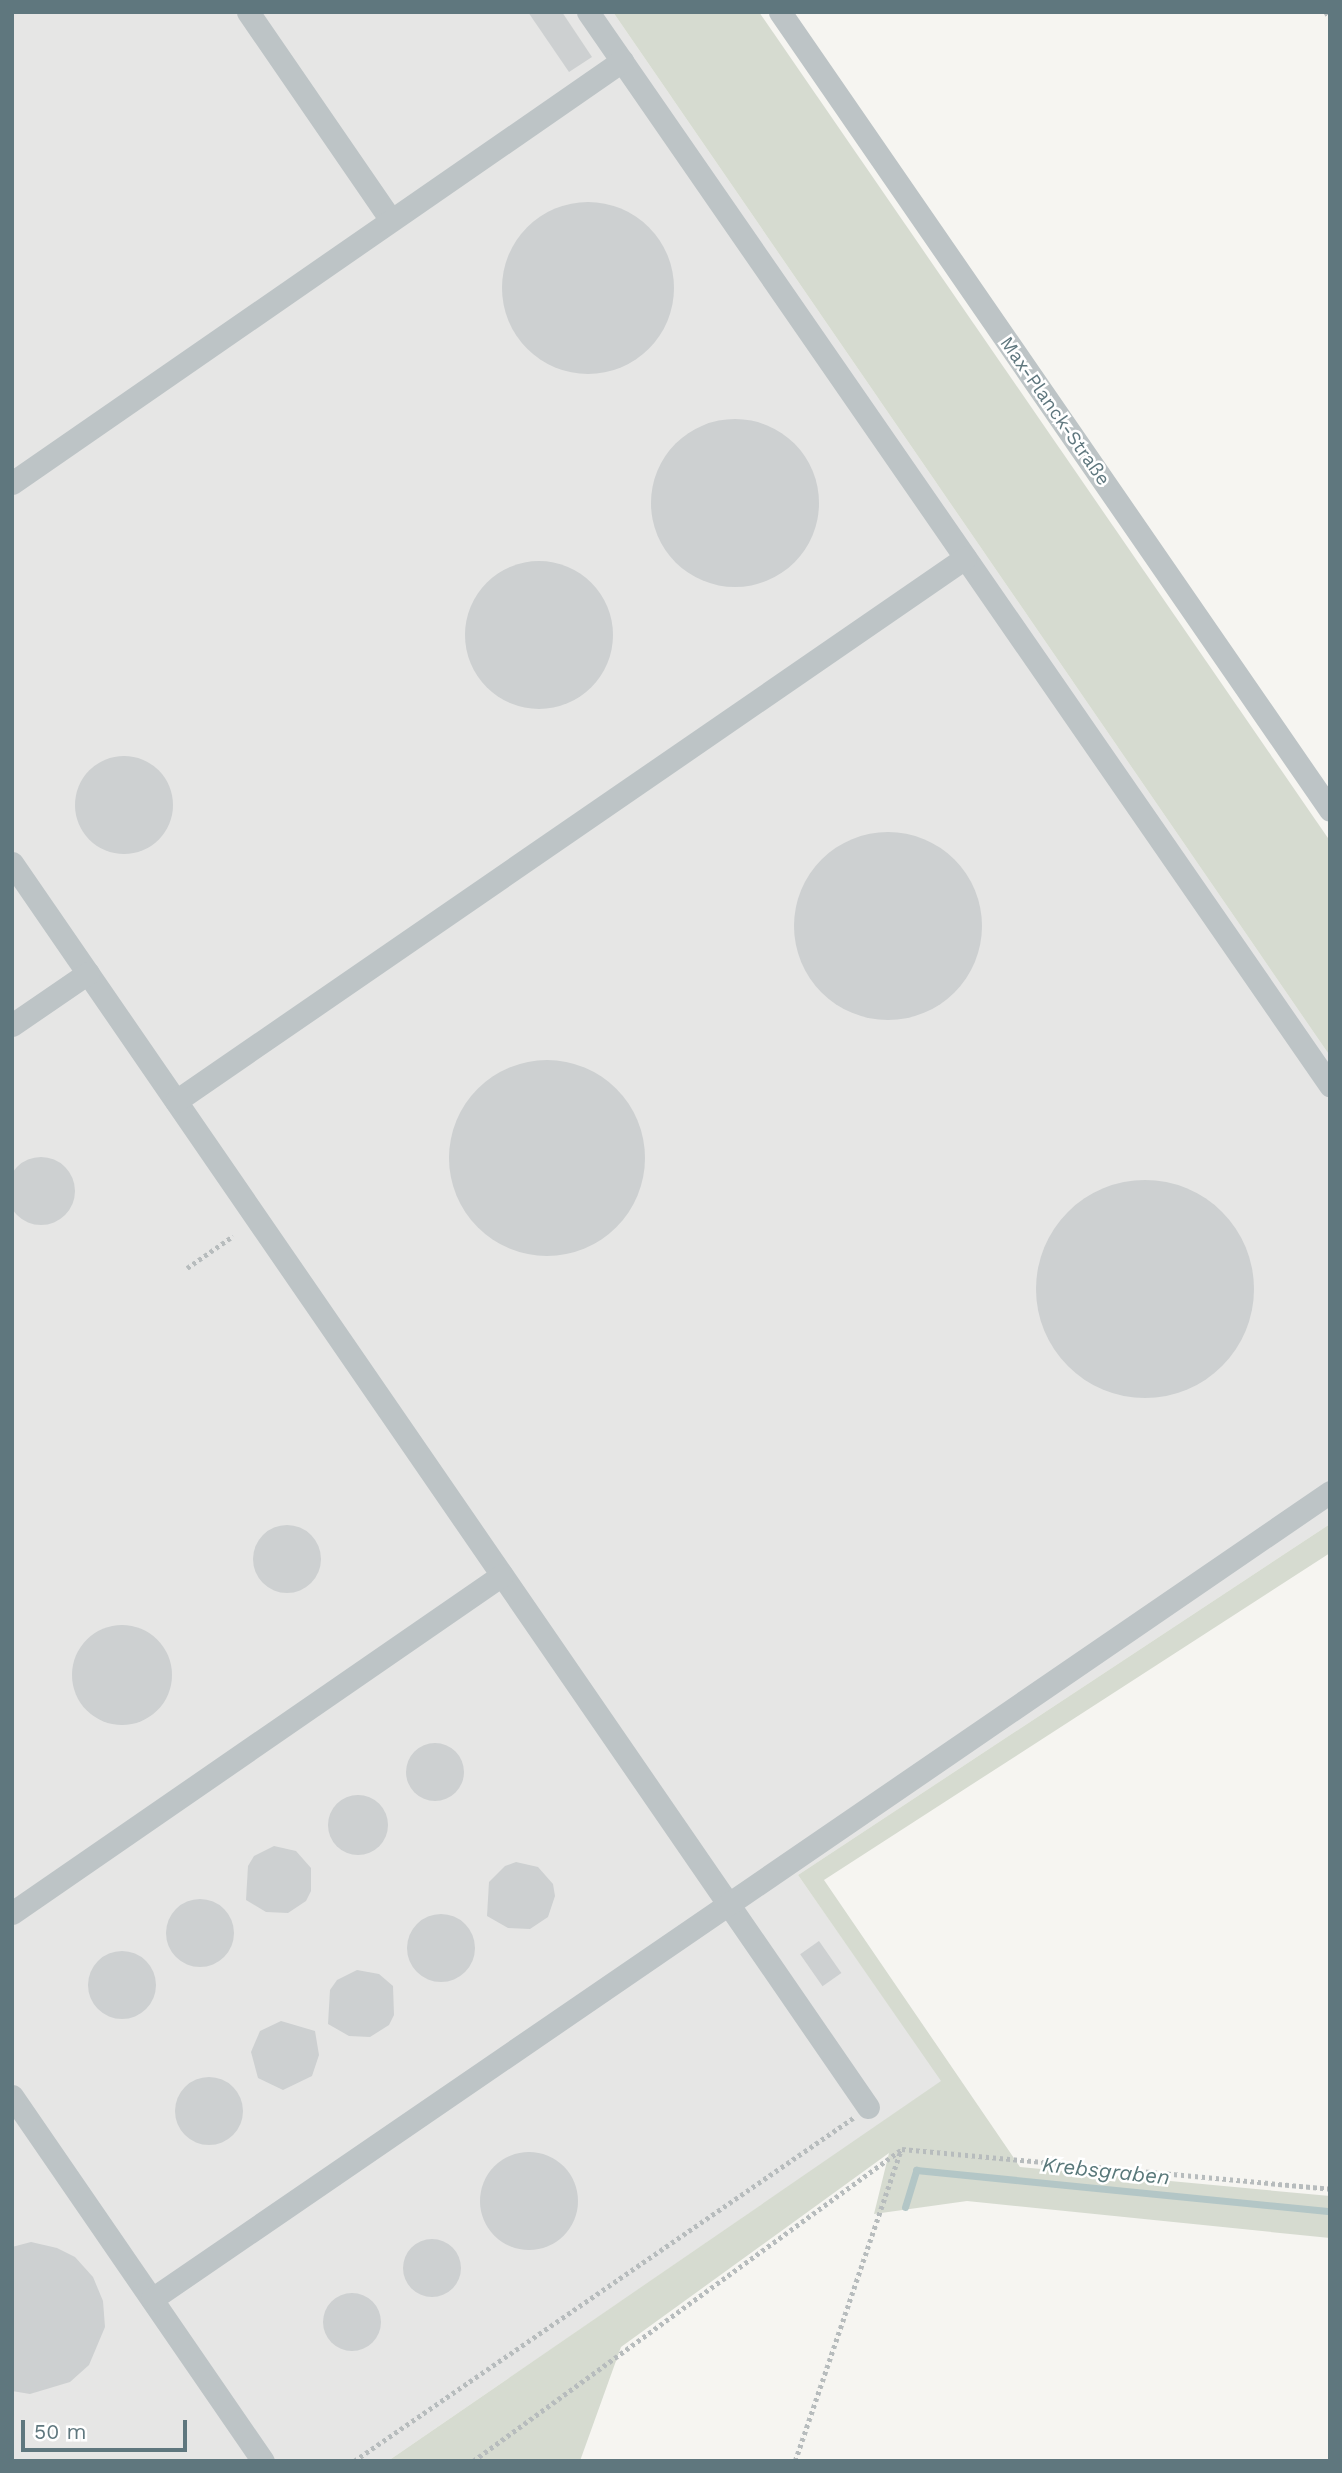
<!DOCTYPE html>
<html>
<head>
<meta charset="utf-8">
<style>
	body { margin:0 }
	#map { position:relative; width:1342px; height:2473px; overflow:hidden; background:#f6f5f1; font-family:"Work Sans",sans-serif }
	div>[style] { position:absolute }
	[style*='--x'] { left:calc(var(--x)*1px); top:calc(var(--y)*1px); width:calc(var(--w)*1px); rotate:calc(var(--a)*1deg) }
	.built>* { inset:0; background:#e6e6e5 }
	.green>* { inset:0; background:#d6dbd0 }
	.stream>* { height:7px; margin:-3.5px; padding:0 3.5px; transform-origin:3.5px; border-radius:3.5px; background:#b3c6c6 }
	.building>* { inset:0; background:#cdd0d1; transform-origin:0 0 }
	.round { border-radius:50% }
	.path>* { height:4.5px; margin-top:-2.25px; transform-origin:0; background:repeating-linear-gradient(90deg,#b7bcbd 0 3.5px,transparent 0 7px) }
	.minor>* { height:23px; margin:-11.5px; padding:0 11.5px; transform-origin:11.5px; border-radius:11.5px; background:#bdc4c6 }
	span { translate:-50% -50%; white-space:nowrap; text-align:center; line-height:1.15; -webkit-text-stroke:5px #fff; paint-order:stroke }
	.street-label { font-size:19px; color:#5f777e }
	.water-label { font-size:21px; color:#59787a; font-style:italic }
	.frame { position:absolute; inset:0; border:14px solid #5f777e; pointer-events:none }
	.scale { position:absolute; left:21px; top:2420px; width:166px; height:32px; box-sizing:border-box; border:4px solid #5f777e; border-top:0; padding-left:9px; font-size:21px; line-height:24px; white-space:nowrap; color:#5f777e; -webkit-text-stroke:5px #fff; paint-order:stroke }
</style>
</head>
<body>
<div id="map">
	<div class="built">
		<i style="clip-path:polygon(12px 12px,613px 12px,1330px 1056px,1330px 1524px,798px 1875px,942px 2081px,388px 2461px,12px 2461px)"></i>
	</div>
	<div class="green">
		<i style="clip-path:polygon(613px 12px,759px 12px,1330px 841px,1330px 1056px)"></i>
		<i style="clip-path:polygon(1330px 1524px,1330px 1553px,824px 1880px,1020px 2167px,1330px 2196px,1330px 2238px,967px 2201px,874px 2214px,889px 2153px,621px 2347px,580px 2461px,388px 2461px,941px 2081px,798px 1875px)"></i>
	</div>
	<div class="stream">
		<i style="--x:905;--y:2207;--w:39;--a:-73"></i>
		<i style="--x:916;--y:2170;--w:416;--a:5.7"></i>
	</div>
	<div class="building">
		<i style="clip-path:polygon(528px 12px,562px 12px,592px 57px,569px 72px)"></i>
		<i class="round" style="left:502px;top:202px;width:172px;height:172px"></i>
		<i class="round" style="left:651px;top:419px;width:168px;height:168px"></i>
		<i class="round" style="left:465px;top:561px;width:148px;height:148px"></i>
		<i class="round" style="left:75px;top:756px;width:98px;height:98px"></i>
		<i class="round" style="left:794px;top:832px;width:188px;height:188px"></i>
		<i class="round" style="left:449px;top:1060px;width:196px;height:196px"></i>
		<i class="round" style="left:7px;top:1157px;width:68px;height:68px"></i>
		<i class="round" style="left:1036px;top:1180px;width:218px;height:218px"></i>
		<i class="round" style="left:253px;top:1525px;width:68px;height:68px"></i>
		<i class="round" style="left:72px;top:1625px;width:100px;height:100px"></i>
		<i class="round" style="left:406px;top:1743px;width:58px;height:58px"></i>
		<i class="round" style="left:328px;top:1795px;width:60px;height:60px"></i>
		<i style="clip-path:polygon(274px 1846px,296px 1851px,311px 1868px,311px 1891px,306px 1901px,288px 1913px,266px 1912px,246px 1900px,248px 1866px,254px 1856px)"></i>
		<i style="clip-path:polygon(516px 1862px,538px 1867px,553px 1884px,555px 1896px,548px 1917px,530px 1929px,508px 1928px,487px 1916px,489px 1882px,505px 1866px)"></i>
		<i class="round" style="left:166px;top:1899px;width:68px;height:68px"></i>
		<i class="round" style="left:407px;top:1914px;width:68px;height:68px"></i>
		<i style="left:819px;top:1941px;width:39px;height:23px;rotate:55deg"></i>
		<i class="round" style="left:88px;top:1951px;width:68px;height:68px"></i>
		<i style="clip-path:polygon(357px 1970px,379px 1974px,393px 1986px,394px 2015px,389px 2025px,370px 2037px,349px 2036px,328px 2024px,330px 1990px,337px 1980px)"></i>
		<i style="clip-path:polygon(281px 2021px,315px 2031px,319px 2055px,312px 2076px,283px 2090px,258px 2078px,251px 2052px,260px 2031px)"></i>
		<i class="round" style="left:175px;top:2077px;width:68px;height:68px"></i>
		<i class="round" style="left:480px;top:2152px;width:98px;height:98px"></i>
		<i class="round" style="left:403px;top:2239px;width:58px;height:58px"></i>
		<i style="clip-path:polygon(31px 2242px,57px 2248px,75px 2257px,93px 2277px,103px 2301px,105px 2327px,89px 2365px,70px 2382px,30px 2394px,12px 2391px,12px 2247px)"></i>
		<i class="round" style="left:323px;top:2293px;width:58px;height:58px"></i>
	</div>
	<div class="path">
		<i style="--x:1326;--y:12;--w:7;--a:56"></i>
		<i style="--x:187;--y:1268;--w:56;--a:-34.8"></i>
		<i style="--x:354;--y:2461;--w:606;--a:-34.5"></i>
		<i style="--x:473;--y:2461;--w:530;--a:-36.03"></i>
		<i style="--x:902;--y:2149;--w:430;--a:5.3"></i>
		<i style="--x:795;--y:2461;--w:329;--a:-71.2"></i>
	</div>
	<div class="minor">
		<i style="--x:248;--y:12;--w:252;--a:55.5"></i>
		<i style="--x:588;--y:12;--w:1305;--a:55.34"></i>
		<i style="--x:780;--y:12;--w:969;--a:55.42"></i>
		<i style="--x:12;--y:483;--w:742;--a:-34.68"></i>
		<i style="--x:12;--y:863;--w:1510;--a:55.47"></i>
		<i style="--x:12;--y:1025;--w:92;--a:-34.4"></i>
		<i style="--x:176;--y:1101;--w:958;--a:-34.54"></i>
		<i style="--x:12;--y:1913;--w:595;--a:-34.6"></i>
		<i style="--x:12;--y:2096;--w:443;--a:55.5"></i>
		<i style="--x:152;--y:2299;--w:1428;--a:-34.41"></i>
	</div>
	<div class="street-label">
		<span style="left:1055px;top:411px;rotate:55deg">Max-Planck-Straße</span>
	</div>
	<div class="water-label">
		<span style="left:1106px;top:2171px;rotate:6deg">Krebsgraben</span>
	</div>
	<div class="frame"></div>
	<div class="scale">50 m</div>
</div>
</body>
</html>
